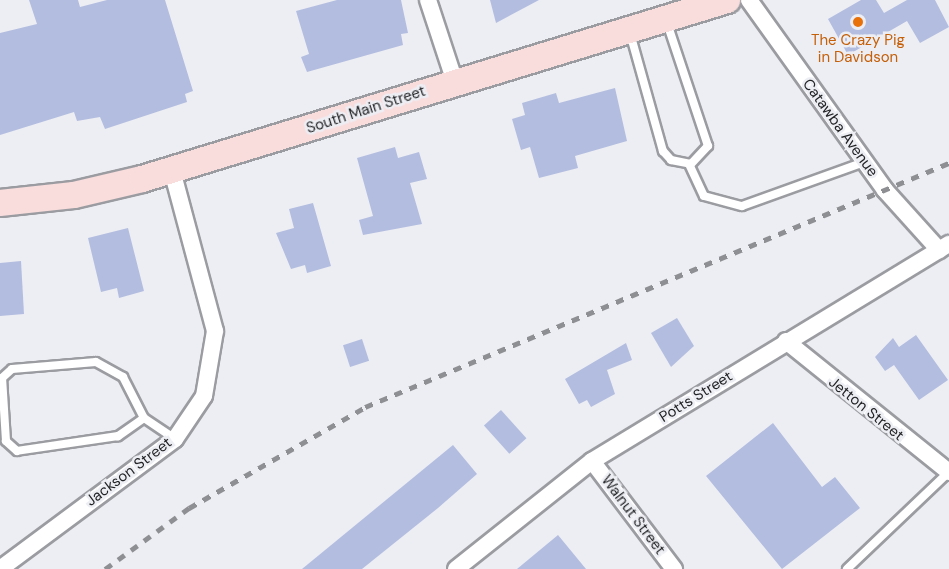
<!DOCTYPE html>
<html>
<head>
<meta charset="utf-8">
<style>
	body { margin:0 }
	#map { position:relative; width:949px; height:569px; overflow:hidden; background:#edeef4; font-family:"DM Sans",sans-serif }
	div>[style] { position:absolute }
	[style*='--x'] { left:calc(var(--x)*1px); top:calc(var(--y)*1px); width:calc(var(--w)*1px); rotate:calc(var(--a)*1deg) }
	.building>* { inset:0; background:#b3bddf; transform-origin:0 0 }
	.roads { filter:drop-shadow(2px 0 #9b9ca1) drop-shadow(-2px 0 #9b9ca1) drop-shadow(0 2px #9b9ca1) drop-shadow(0 -2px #9b9ca1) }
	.lane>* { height:8px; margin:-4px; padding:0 4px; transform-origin:4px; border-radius:4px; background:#fff }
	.street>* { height:16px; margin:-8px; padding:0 8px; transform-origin:8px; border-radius:8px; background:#fff }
	.primary>* { height:26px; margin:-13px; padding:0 13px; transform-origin:13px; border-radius:13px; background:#f9dddd }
	.rail>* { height:4.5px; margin-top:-2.25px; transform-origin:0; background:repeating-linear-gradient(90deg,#8e8f93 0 8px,transparent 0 16px) }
	.dots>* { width:16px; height:16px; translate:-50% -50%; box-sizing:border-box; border:3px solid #edeef4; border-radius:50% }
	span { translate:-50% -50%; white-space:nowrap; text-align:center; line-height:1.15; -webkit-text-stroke:5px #edeef4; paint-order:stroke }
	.food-label { font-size:15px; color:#c56008 }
	.street-label { font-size:15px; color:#222325 }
</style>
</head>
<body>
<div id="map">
	<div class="building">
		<i style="clip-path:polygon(29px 0,78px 0,80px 7px,107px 0,165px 0,193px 91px,185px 94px,187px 102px,105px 129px,100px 117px,77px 121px,74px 112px,0 135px,0 33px,37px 24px)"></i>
		<i style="clip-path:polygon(337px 0,401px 0,408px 33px,401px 34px,403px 45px,307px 72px,301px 57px,309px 54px,296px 11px)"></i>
		<i style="clip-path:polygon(490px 0,539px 0,496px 23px)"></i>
		<i style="clip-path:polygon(861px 0,876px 0,884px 13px,907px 0,935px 0,949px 27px,920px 43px,907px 21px,848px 55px,828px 19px)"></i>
		<i style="clip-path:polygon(615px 88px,627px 141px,575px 156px,578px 168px,539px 178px,530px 147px,521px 150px,512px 119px,525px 115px,522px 103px,556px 93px,559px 103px)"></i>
		<i style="clip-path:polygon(395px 147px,398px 158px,419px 152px,427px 179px,410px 183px,422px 224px,363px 235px,359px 220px,373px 216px,357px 158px)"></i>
		<i style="clip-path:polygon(313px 203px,331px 266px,307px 273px,305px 265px,291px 269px,276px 233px,294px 228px,289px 209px)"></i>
		<i style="clip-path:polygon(128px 228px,144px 291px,119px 298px,117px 288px,101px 292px,88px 238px)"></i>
		<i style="clip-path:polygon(21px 261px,24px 314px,0 316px,0 263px)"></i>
		<i style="clip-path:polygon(677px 318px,694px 346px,671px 367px,651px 333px)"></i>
		<i style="clip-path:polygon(916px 335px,948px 380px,919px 400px,894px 365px,885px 371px,875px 357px,893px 338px,899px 347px)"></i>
		<i style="left:362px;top:339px;width:23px;height:20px;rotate:72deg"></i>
		<i style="clip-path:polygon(626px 343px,632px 360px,607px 370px,615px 394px,591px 407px,587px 400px,579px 404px,565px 379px)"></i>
		<i style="left:501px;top:410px;width:38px;height:23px;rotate:48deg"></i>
		<i style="clip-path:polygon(773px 423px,822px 487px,835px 477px,860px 508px,782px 569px,706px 476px)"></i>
		<i style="clip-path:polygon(453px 445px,477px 474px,438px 508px,362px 569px,302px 569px)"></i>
		<i style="clip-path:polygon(558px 535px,586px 569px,517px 569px)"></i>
	</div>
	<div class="roads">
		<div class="lane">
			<i style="--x:630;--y:33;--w:123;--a:74.4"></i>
			<i style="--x:663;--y:151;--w:12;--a:48"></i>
			<i style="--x:671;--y:160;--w:20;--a:11"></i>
			<i style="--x:691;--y:164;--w:25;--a:-47"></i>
			<i style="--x:708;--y:146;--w:130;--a:-108.4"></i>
			<i style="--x:689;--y:164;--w:35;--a:65"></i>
			<i style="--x:704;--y:196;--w:39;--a:15"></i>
			<i style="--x:742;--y:206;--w:130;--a:-19.8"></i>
			<i style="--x:144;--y:418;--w:32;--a:145"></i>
			<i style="--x:118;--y:436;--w:102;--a:171.6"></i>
			<i style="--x:17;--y:451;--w:15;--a:-138"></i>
			<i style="--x:6;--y:441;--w:63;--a:-93.6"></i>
			<i style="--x:2;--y:378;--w:13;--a:-42"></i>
			<i style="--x:12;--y:369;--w:84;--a:-4.8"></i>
			<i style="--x:96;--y:362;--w:31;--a:29"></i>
			<i style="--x:123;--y:377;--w:46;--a:62.9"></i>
			<i style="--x:144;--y:418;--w:37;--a:34"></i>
			<i style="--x:847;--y:569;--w:141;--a:-43.6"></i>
		</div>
		<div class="street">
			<i style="--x:428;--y:0;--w:86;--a:71.8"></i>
			<i style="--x:749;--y:0;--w:234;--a:54.4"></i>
			<i style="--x:885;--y:190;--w:81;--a:48"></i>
			<i style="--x:786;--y:341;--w:209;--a:38.8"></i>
			<i style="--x:592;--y:461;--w:136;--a:52.8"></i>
			<i style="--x:0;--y:569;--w:218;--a:-36.6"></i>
			<i style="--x:175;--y:439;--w:52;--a:-56"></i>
			<i style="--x:204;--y:396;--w:66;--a:-80.4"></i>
			<i style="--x:215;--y:331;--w:166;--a:-105"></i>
			<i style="--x:456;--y:569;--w:174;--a:-38.5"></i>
			<i style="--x:592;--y:461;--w:418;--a:-31.3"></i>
		</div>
		<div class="primary">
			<i style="--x:0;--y:203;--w:74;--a:-6.2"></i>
			<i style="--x:74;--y:195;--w:70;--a:-13.2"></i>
			<i style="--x:142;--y:179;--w:612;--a:-17.01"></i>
		</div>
	</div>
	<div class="rail">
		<i style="--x:105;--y:569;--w:104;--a:-36"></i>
		<i style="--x:189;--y:508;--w:203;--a:-29.8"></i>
		<i style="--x:365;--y:407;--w:633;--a:-22.68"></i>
	</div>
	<div class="dots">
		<i style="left:858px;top:22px;background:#e8710a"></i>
	</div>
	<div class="food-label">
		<span style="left:858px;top:49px">The Crazy Pig<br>in Davidson</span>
	</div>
	<div class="street-label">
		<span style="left:366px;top:110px;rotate:-18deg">South Main Street</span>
		<span style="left:840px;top:128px;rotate:54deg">Catawba Avenue</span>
		<span style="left:696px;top:397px;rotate:-32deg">Potts Street</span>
		<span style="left:866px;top:409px;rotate:39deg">Jetton Street</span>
		<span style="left:129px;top:472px;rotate:-37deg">Jackson Street</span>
		<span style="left:633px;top:515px;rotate:53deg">Walnut Street</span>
	</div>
</div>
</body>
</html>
